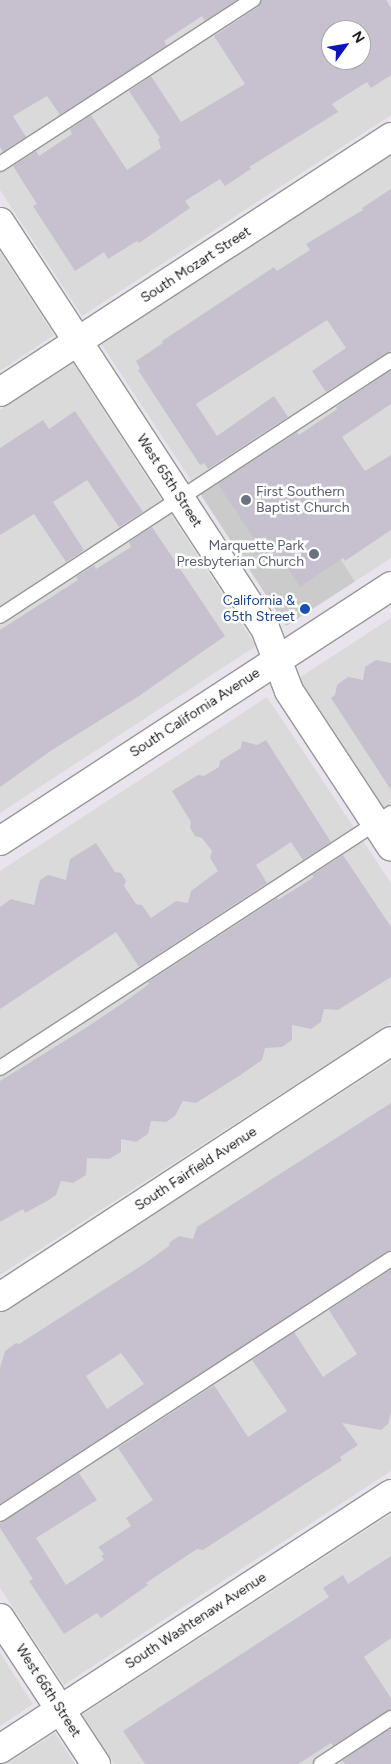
<!DOCTYPE html>
<html>
<head>
<meta charset="utf-8">
<style>
	body { margin:0 }
	#map { position:relative; width:391px; height:1764px; overflow:hidden; background:#e9e3ed; font-family:Figtree,sans-serif }
	div>[style] { position:absolute }
	[style*='--x'] { left:calc(var(--x)*1px); top:calc(var(--y)*1px); width:calc(var(--w)*1px); rotate:calc(var(--a)*1deg) }
	.residential>* { inset:0; background:#dadadb }
	.religious>* { inset:0; background:#cbcbcb; transform-origin:0 0 }
	.building>* { inset:0; background:#c7c1cf }
	.roads { filter:drop-shadow(1px 0 #979797) drop-shadow(-1px 0 #979797) drop-shadow(0 1px #979797) drop-shadow(0 -1px #979797) }
	.service>* { height:14px; margin:-7px; padding:0 7px; transform-origin:7px; border-radius:7px; background:#fff }
	.minor>* { height:28px; margin:-14px; padding:0 14px; transform-origin:14px; border-radius:14px; background:#fff }
	.tertiary>* { height:28px; margin:-14px; padding:0 14px; transform-origin:14px; border-radius:14px; background:#fff }
	.dots>* { width:14px; height:14px; translate:-50% -50%; box-sizing:border-box; border:2px solid #fff; border-radius:50% }
	span { translate:-50% -50%; white-space:nowrap; text-align:center; line-height:1.15; -webkit-text-stroke:5px #fff; paint-order:stroke }
	.street-label { font-size:14px; color:#1d1d1d }
	.worship-label { font-size:14px; color:#5b616d }
	.left { translate:0 -50%; text-align:left }
	.right { translate:-100% -50%; text-align:right }
	.transit-label { font-size:14px; color:#164399 }
	.north { position:absolute; left:321px; top:20px; width:50px; height:50px; box-sizing:border-box; background:#fff; border:1px solid #a5a5a5; border-radius:50%; rotate:58deg; font-size:14px; font-weight:700; line-height:20px; text-align:center; color:#1d1d1d }
	.north::after { content:''; display:block; margin:auto; width:18px; height:22px; background:#0e15bc; clip-path:polygon(50% 0,100% 100%,50% 72%,0 100%) }
</style>
</head>
<body>
<div id="map">
	<div class="residential">
		<i style="clip-path:polygon(evenodd,0 0,391px 0,391px 115px,82px 316px,0 190px,0 0,331px 30px,361px 30px,361px 60px,331px 60px,331px 30px)"></i>
		<i style="clip-path:polygon(391px 152px,391px 558px,354px 582px,265px 443px,196px 488px,100px 342px)"></i>
		<i style="clip-path:polygon(0 252px,54px 335px,0 371px)"></i>
		<i style="clip-path:polygon(73px 363px,256px 646px,0 813px,0 410px)"></i>
		<i style="clip-path:polygon(391px 618px,391px 820px,299px 678px)"></i>
		<i style="clip-path:polygon(267px 697px,391px 883px,391px 1023px,0 1275px,0 871px)"></i>
		<i style="clip-path:polygon(391px 1061px,391px 1471px,64px 1685px,0 1588px,0 1313px)"></i>
		<i style="clip-path:polygon(391px 1514px,391px 1764px,114px 1764px,82px 1715px)"></i>
		<i style="clip-path:polygon(0 1653px,33px 1704px,0 1726px)"></i>
		<i style="clip-path:polygon(55px 1733px,75px 1764px,7px 1764px)"></i>
	</div>
	<div class="religious">
		<i style="left:265px;top:443px;width:165px;height:82px;rotate:57deg"></i>
	</div>
	<div class="building">
		<i style="clip-path:polygon(0 0,237px 0,205px 21px,202px 16px,164px 41px,167px 46px,60px 115px,47px 96px,13px 116px,26px 137px,3px 152px,0 147px)"></i>
		<i style="clip-path:polygon(evenodd,262px 0,386px 0,391px 8px,391px 75px,371px 88px,367px 82px,332px 104px,338px 112px,249px 167px,251px 169px,225px 186px,220px 179px,185px 201px,190px 208px,139px 243px,137px 241px,108px 259px,104px 252px,75px 271px,33px 206px,37px 204px,13px 166px,36px 151px,39px 156px,72px 134px,70px 129px,91px 115px,127px 170px,161px 148px,158px 139px,160px 138px,129px 91px,151px 76px,181px 122px,245px 84px,214px 36px,258px 7px,262px 0,331px 30px,361px 30px,361px 60px,331px 60px,331px 30px)"></i>
		<i style="clip-path:polygon(391px 189px,391px 351px,326px 392px,312px 371px,346px 348px,327px 320px,196px 404px,217px 436px,274px 396px,288px 417px,208px 469px,204px 463px,200px 465px,138px 370px,140px 369px,136px 361px,163px 343px,162px 341px,274px 267px,277px 271px,310px 250px,306px 244px,363px 210px,362px 208px)"></i>
		<i style="clip-path:polygon(391px 370px,391px 404px,342px 437px,365px 471px,391px 455px,391px 530px,345px 561px,343px 558px,300px 587px,266px 535px,256px 542px,218px 484px,297px 432px,299px 435px,337px 409px,336px 407px)"></i>
		<i style="clip-path:polygon(75px 411px,143px 512px,119px 527px,87px 480px,53px 502px,84px 550px,66px 562px,34px 514px,0 535px,0 448px,43px 420px,49px 429px)"></i>
		<i style="clip-path:polygon(152px 527px,225px 636px,139px 696px,52px 750px,0 787px,0 630px,78px 580px,76px 577px,94px 565px,96px 569px,131px 547px,129px 542px)"></i>
		<i style="clip-path:polygon(376px 660px,391px 663px,391px 790px,331px 698px,335px 695px,337px 685px,348px 677px,363px 680px,365px 667px)"></i>
		<i style="clip-path:polygon(266px 740px,331px 842px,303px 860px,291px 842px,256px 865px,267px 883px,139px 967px,116px 932px,0 1009px,0 907px,11px 899px,34px 905px,40px 880px,48px 875px,66px 880px,70px 859px,96px 843px,115px 872px,121px 873px,126px 881px,124px 886px,136px 904px,142px 905px,151px 918px,176px 901px,188px 903px,191px 891px,218px 871px,210px 858px,212px 851px,202px 838px,195px 836px,190px 828px,191px 822px,172px 791px,198px 775px,204px 776px,219px 767px,220px 761px,241px 748px,242px 741px,257px 745px)"></i>
		<i style="clip-path:polygon(343px 855px,391px 927px,391px 977px,338px 1010px,324px 1009px,321px 1022px,311px 1029px,292px 1025px,292px 1040px,282px 1047px,265px 1048px,262px 1060px,239px 1076px,196px 1103px,183px 1101px,175px 1116px,166px 1122px,151px 1121px,148px 1134px,136px 1142px,121px 1139px,121px 1152px,109px 1159px,87px 1158px,86px 1175px,73px 1183px,61px 1181px,56px 1195px,47px 1201px,25px 1213px,23px 1209px,0 1222px,0 1081px,87px 1027px,123px 1003px,149px 984px,148px 982px,277px 898px,278px 900px,314px 877px,312px 875px)"></i>
		<i style="clip-path:polygon(evenodd,391px 1103px,391px 1250px,0 1504px,0 1368px,5px 1351px,16px 1343px,19px 1344px,144px 1264px,169px 1246px,170px 1242px,179px 1236px,193px 1239px,197px 1227px,391px 1103px,121px 1353px,144px 1384px,107px 1409px,86px 1376px,121px 1353px)"></i>
		<i style="clip-path:polygon(391px 1269px,391px 1413px,388px 1424px,381px 1430px,342px 1423px,358px 1445px,340px 1457px,342px 1460px,203px 1550px,197px 1549px,146px 1583px,148px 1585px,101px 1618px,97px 1613px,64px 1634px,29px 1581px,33px 1579px,0 1528px,0 1523px,79px 1473px,97px 1500px,36px 1538px,66px 1585px,104px 1560px,101px 1556px,104px 1554px,98px 1547px,131px 1526px,126px 1518px,153px 1500px,118px 1448px,214px 1385px,248px 1437px,287px 1411px,252px 1360px,294px 1332px,323px 1377px,357px 1354px,329px 1310px)"></i>
		<i style="clip-path:polygon(391px 1556px,391px 1638px,364px 1657px,391px 1698px,391px 1709px,333px 1746px,331px 1743px,298px 1764px,145px 1764px,123px 1731px,329px 1597px,323px 1588px,343px 1575px,348px 1584px)"></i>
		<i style="clip-path:polygon(391px 1728px,391px 1764px,345px 1764px,342px 1760px)"></i>
	</div>
	<div class="roads">
		<div class="service">
			<i style="--x:0;--y:164;--w:302;--a:-33"></i>
			<i style="--x:0;--y:616;--w:467;--a:-33.2"></i>
			<i style="--x:0;--y:1068;--w:467;--a:-33.1"></i>
			<i style="--x:0;--y:1514;--w:467;--a:-33.1"></i>
			<i style="--x:321;--y:1764;--w:84;--a:-33.3"></i>
		</div>
		<div class="minor">
			<i style="--x:0;--y:222;--w:485;--a:56.9"></i>
			<i style="--x:265;--y:628;--w:67;--a:69.1"></i>
			<i style="--x:289;--y:691;--w:186;--a:56.7"></i>
			<i style="--x:0;--y:392;--w:467;--a:-33.1"></i>
			<i style="--x:0;--y:1297;--w:467;--a:-33.2"></i>
			<i style="--x:0;--y:1618;--w:175;--a:56.7"></i>
			<i style="--x:0;--y:1749;--w:467;--a:-33.1"></i>
		</div>
		<div class="tertiary">
			<i style="--x:0;--y:841;--w:467;--a:-33.1"></i>
		</div>
	</div>
	<div class="dots">
		<i style="left:246px;top:500px;background:#6b7280"></i>
		<i style="left:314px;top:554px;background:#6b7280"></i>
		<i style="left:305px;top:609px;background:#1a4fb4"></i>
	</div>
	<div class="street-label">
		<span style="left:196px;top:265px;rotate:-33deg">South Mozart Street</span>
		<span style="left:169px;top:481px;rotate:57deg">West 65th Street</span>
		<span style="left:195px;top:713px;rotate:-33deg">South California Avenue</span>
		<span style="left:196px;top:1169px;rotate:-33deg">South Fairfield Avenue</span>
		<span style="left:196px;top:1621px;rotate:-33deg">South Washtenaw Avenue</span>
		<span style="left:48px;top:1691px;rotate:57deg">West 66th Street</span>
	</div>
	<div class="worship-label">
		<span class="left" style="left:256px;top:500px">First Southern<br>Baptist Church</span>
		<span class="right" style="left:304px;top:554px">Marquette Park<br>Presbyterian Church</span>
	</div>
	<div class="transit-label">
		<span class="right" style="left:295px;top:609px">California &amp;<br>65th Street</span>
	</div>
	<div class="north">N</div>
</div>
</body>
</html>
